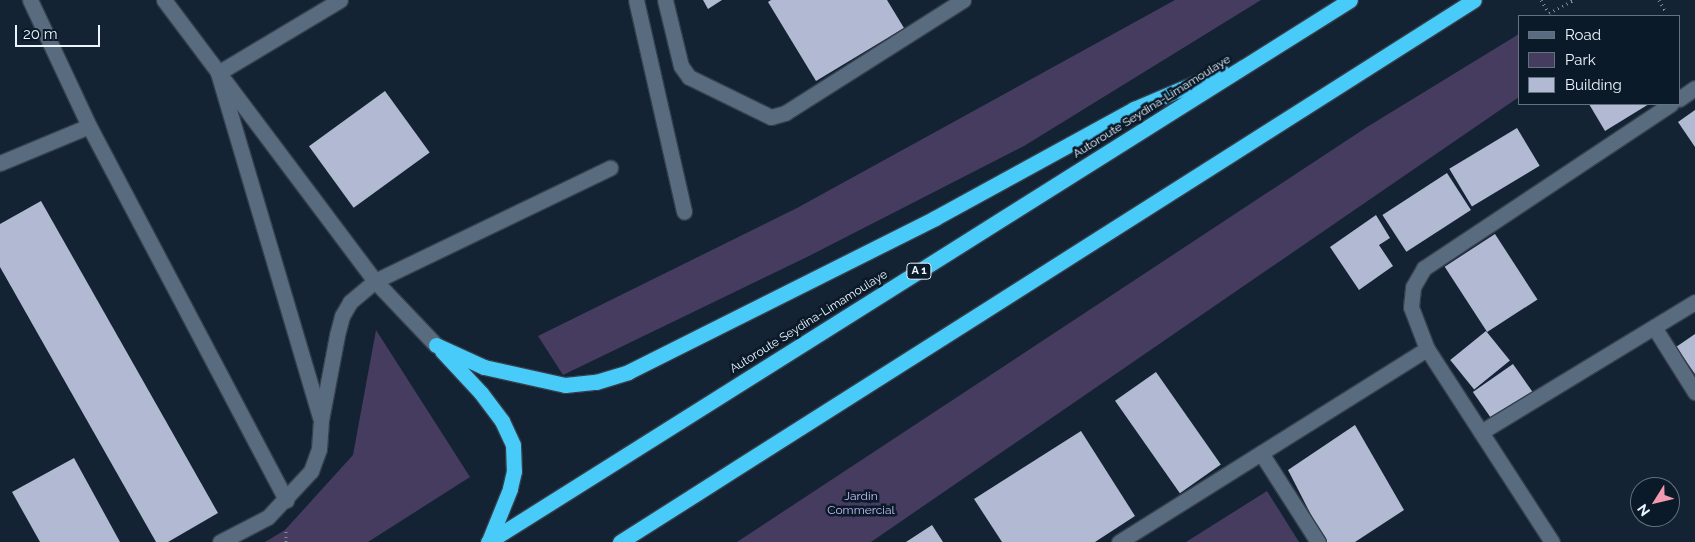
<!DOCTYPE html>
<html>
<head>
<meta charset="utf-8">
<style>
	body { margin:0 }
	#map { position:relative; width:1695px; height:542px; overflow:hidden; background:#132333; font-family:Raleway,sans-serif }
	div>[style] { position:absolute }
	[style*='--x'] { left:calc(var(--x)*1px); top:calc(var(--y)*1px); width:calc(var(--w)*1px); rotate:calc(var(--a)*1deg) }
	.green>* { inset:0; background:#453c5f }
	.building>* { inset:0; background:#b2b9d3; transform-origin:0 0 }
	.path>* { height:3px; margin-top:-1.5px; transform-origin:0; background:repeating-linear-gradient(90deg,#848f9c 0 1px,transparent 0 5px) }
	.roads { filter:drop-shadow(1px 0 #353f4c) drop-shadow(-1px 0 #353f4c) drop-shadow(0 1px #353f4c) drop-shadow(0 -1px #353f4c) }
	.minor>* { height:15px; margin:-7.5px; padding:0 7.5px; transform-origin:7.5px; border-radius:7.5px; background:#596b7e }
	.highway>* { height:15px; margin:-7.5px; padding:0 7.5px; transform-origin:7.5px; border-radius:7.5px; background:#48cbf9 }
	span { translate:-50% -50%; white-space:nowrap; text-align:center; line-height:1.15; -webkit-text-stroke:5px #0a1a29; paint-order:stroke }
	.shield-label span { padding:1px 4px; background:#0a1a29; border:1px solid; border-radius:4px; -webkit-text-stroke-width:0 }
	.shield-label { font-size:11px; color:#ecf4fd; font-weight:700 }
	.street-label { font-size:12px; color:#ecf4fd }
	.park-label { font-size:12px; color:#c9bbf5 }
	.legend { position:absolute; left:1518px; top:15px; width:162px; height:90px; box-sizing:border-box; background:#0a1a29; border:1px solid #64717e; margin:0; padding:6px 9px; list-style:none; font-size:15px; color:#ecf4fd }
	.legend li { display:flex; align-items:center; gap:10px; height:25px }
	.legend b { width:25px; border:1px solid #64717e }
	.north { position:absolute; left:1630px; top:477px; width:50px; height:50px; box-sizing:border-box; background:#0a1a29; border:1px solid #64717e; border-radius:50%; rotate:234deg; font-size:14px; font-weight:700; line-height:20px; text-align:center; color:#ecf4fd }
	.north::after { content:''; display:block; margin:auto; width:18px; height:22px; background:#f29aaf; clip-path:polygon(50% 0,100% 100%,50% 72%,0 100%) }
	.scale { position:absolute; left:15px; top:25px; width:85px; height:22px; box-sizing:border-box; border:2px solid #ecf4fd; border-top:0; padding-left:6px; font-size:15px; line-height:18px; white-space:nowrap; color:#ecf4fd; -webkit-text-stroke:4px #0a1a29; paint-order:stroke }
</style>
</head>
<body>
<div id="map">
	<div class="green">
		<i style="clip-path:polygon(1175px 0,1261px 0,1024px 146px,809px 256px,563px 375px,538px 336px,797px 208px)"></i>
		<i style="clip-path:polygon(1519px 34px,1519px 97px,871px 542px,737px 542px,1367px 127px)"></i>
		<i style="clip-path:polygon(376px 330px,470px 477px,368px 542px,265px 542px,285px 530px,353px 455px)"></i>
		<i style="clip-path:polygon(1267px 491px,1299px 542px,1186px 542px)"></i>
	</div>
	<div class="building">
		<i style="clip-path:polygon(703px 0,722px 0,708px 9px)"></i>
		<i style="clip-path:polygon(771px 0,887px 0,904px 28px,816px 81px,768px 2px)"></i>
		<i style="left:385px;top:91px;width:76px;height:94px;rotate:54deg"></i>
		<i style="clip-path:polygon(1589px 104px,1649px 104px,1605px 131px)"></i>
		<i style="clip-path:polygon(1695px 110px,1695px 147px,1678px 122px)"></i>
		<i style="left:1517px;top:128px;width:44px;height:79px;rotate:59deg"></i>
		<i style="left:1447px;top:173px;width:44px;height:77px;rotate:57deg"></i>
		<i style="clip-path:polygon(41px 201px,218px 513px,168px 542px,156px 542px,0 267px,0 224px)"></i>
		<i style="clip-path:polygon(1376px 215px,1390px 238px,1379px 245px,1393px 266px,1359px 290px,1330px 247px)"></i>
		<i style="left:1495px;top:234px;width:78px;height:60px;rotate:57deg"></i>
		<i style="left:1486px;top:331px;width:38px;height:46px;rotate:51deg"></i>
		<i style="clip-path:polygon(1695px 334px,1695px 374px,1676px 347px)"></i>
		<i style="left:1513px;top:364px;width:37px;height:49px;rotate:55deg"></i>
		<i style="left:1156px;top:372px;width:113px;height:50px;rotate:55deg"></i>
		<i style="clip-path:polygon(1355px 425px,1404px 510px,1355px 542px,1325px 542px,1288px 470px)"></i>
		<i style="clip-path:polygon(1081px 431px,1135px 516px,1095px 542px,1002px 542px,974px 499px)"></i>
		<i style="clip-path:polygon(74px 458px,120px 542px,40px 542px,12px 492px)"></i>
		<i style="clip-path:polygon(932px 525px,943px 542px,906px 542px)"></i>
	</div>
	<div class="path">
		<i style="--x:1541;--y:0;--w:15;--a:58"></i>
		<i style="--x:1549;--y:13;--w:27;--a:-28"></i>
		<i style="--x:1659;--y:0;--w:14;--a:60"></i>
		<i style="--x:286;--y:542;--w:12;--a:-90"></i>
	</div>
	<div class="roads">
		<div class="minor">
			<i style="--x:30;--y:0;--w:139;--a:64.9"></i>
			<i style="--x:89;--y:126;--w:423;--a:62.2"></i>
			<i style="--x:164;--y:0;--w:351;--a:53.1"></i>
			<i style="--x:375;--y:281;--w:88;--a:46.4"></i>
			<i style="--x:636;--y:0;--w:217;--a:77.2"></i>
			<i style="--x:665;--y:0;--w:68;--a:76.4"></i>
			<i style="--x:681;--y:66;--w:14;--a:54"></i>
			<i style="--x:689;--y:77;--w:91;--a:26"></i>
			<i style="--x:771;--y:117;--w:15;--a:-16"></i>
			<i style="--x:785;--y:113;--w:211;--a:-32.4"></i>
			<i style="--x:1679;--y:99;--w:19;--a:-35"></i>
			<i style="--x:0;--y:163;--w:96;--a:-22.6"></i>
			<i style="--x:1654;--y:327;--w:77;--a:57.8"></i>
			<i style="--x:320;--y:417;--w:359;--a:-106.5"></i>
			<i style="--x:218;--y:73;--w:142;--a:-30.9"></i>
			<i style="--x:1481;--y:432;--w:250;--a:-31.3"></i>
			<i style="--x:1261;--y:453;--w:106;--a:57.4"></i>
			<i style="--x:220;--y:542;--w:54;--a:-27.5"></i>
			<i style="--x:268;--y:517;--w:63;--a:-46.9"></i>
			<i style="--x:311;--y:471;--w:23;--a:-70"></i>
			<i style="--x:319;--y:449;--w:29;--a:-86"></i>
			<i style="--x:321;--y:420;--w:86;--a:-79.3"></i>
			<i style="--x:337;--y:335;--w:20;--a:-75"></i>
			<i style="--x:342;--y:316;--w:16;--a:-60"></i>
			<i style="--x:350;--y:302;--w:33;--a:-40"></i>
			<i style="--x:375;--y:281;--w:261;--a:-25.7"></i>
			<i style="--x:1119;--y:542;--w:363;--a:-32.1"></i>
			<i style="--x:1552;--y:542;--w:230;--a:-122.9"></i>
			<i style="--x:1427;--y:349;--w:45;--a:-110.9"></i>
			<i style="--x:1411;--y:307;--w:20;--a:-84"></i>
			<i style="--x:1413;--y:287;--w:22;--a:-60"></i>
			<i style="--x:1424;--y:268;--w:296;--a:-33.6"></i>
		</div>
		<div class="highway">
			<i style="--x:436;--y:345;--w:53;--a:24.6"></i>
			<i style="--x:484;--y:367;--w:83;--a:12.5"></i>
			<i style="--x:565;--y:385;--w:31;--a:-6"></i>
			<i style="--x:596;--y:382;--w:34;--a:-17"></i>
			<i style="--x:628;--y:372;--w:343;--a:-26.6"></i>
			<i style="--x:935;--y:218;--w:227;--a:-28.7"></i>
			<i style="--x:1134;--y:109;--w:95;--a:-23"></i>
			<i style="--x:442;--y:351;--w:57;--a:47.1"></i>
			<i style="--x:481;--y:393;--w:35;--a:53"></i>
			<i style="--x:502;--y:421;--w:26;--a:65"></i>
			<i style="--x:513;--y:445;--w:26;--a:88"></i>
			<i style="--x:514;--y:471;--w:18;--a:103"></i>
			<i style="--x:510;--y:489;--w:56;--a:112"></i>
			<i style="--x:488;--y:542;--w:1018;--a:-32.16"></i>
			<i style="--x:620;--y:542;--w:1011;--a:-32.4"></i>
		</div>
	</div>
	<div class="shield-label">
		<span style="left:919px;top:271px">A 1</span>
	</div>
	<div class="street-label">
		<span style="left:1152px;top:107px;rotate:-32deg">Autoroute Seydina-Limamoulaye</span>
		<span style="left:809px;top:322px;rotate:-32deg">Autoroute Seydina-Limamoulaye</span>
	</div>
	<div class="park-label">
		<span style="left:861px;top:504px">Jardin<br>Commercial</span>
	</div>
	<ul class="legend">
	<li><b style="height:6px;background:#596b7e"></b>Road</li>
	<li><b style="height:14px;background:#453c5f"></b>Park</li>
	<li><b style="height:14px;background:#b2b9d3"></b>Building</li>
	</ul>
	<div class="north">N</div>
	<div class="scale">20 m</div>
</div>
</body>
</html>
